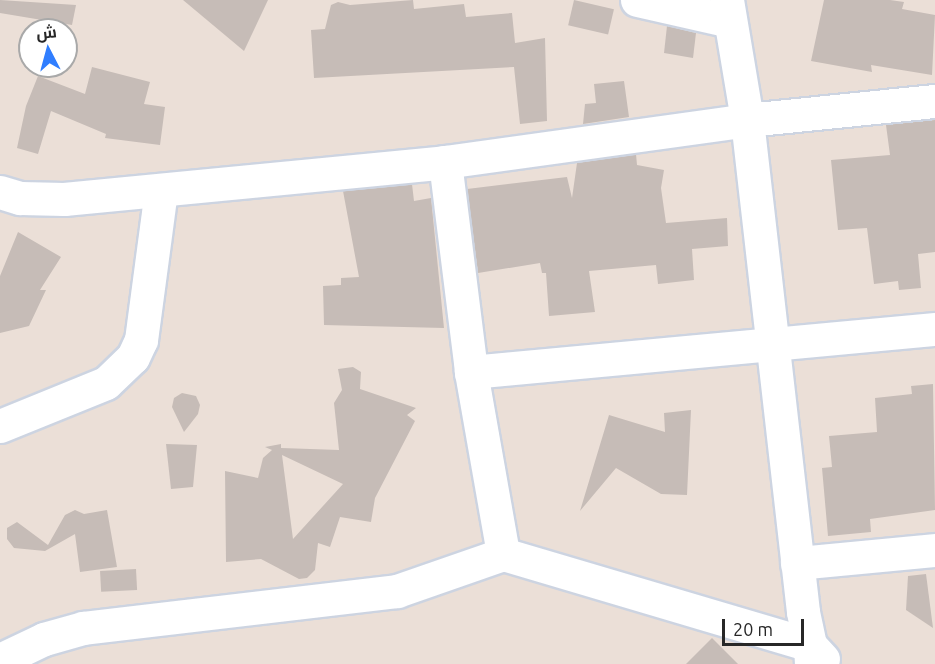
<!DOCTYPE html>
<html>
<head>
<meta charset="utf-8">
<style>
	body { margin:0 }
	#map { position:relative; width:935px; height:664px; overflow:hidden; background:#ebdfd7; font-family:Ubuntu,Cairo,sans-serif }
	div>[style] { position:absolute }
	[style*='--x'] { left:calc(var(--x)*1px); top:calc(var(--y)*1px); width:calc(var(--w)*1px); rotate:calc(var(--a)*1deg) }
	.building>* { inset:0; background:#c6bcb7; transform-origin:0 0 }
	.roads { filter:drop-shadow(2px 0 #cdd4e1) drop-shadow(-2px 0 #cdd4e1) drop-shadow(0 2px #cdd4e1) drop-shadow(0 -2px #cdd4e1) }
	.minor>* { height:33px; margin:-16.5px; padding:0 16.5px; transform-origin:16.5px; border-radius:16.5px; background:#fff }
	span { translate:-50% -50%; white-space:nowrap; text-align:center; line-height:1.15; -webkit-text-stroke:4.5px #fff; paint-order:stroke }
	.north { position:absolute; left:18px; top:18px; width:60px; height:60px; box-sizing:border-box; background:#fff; border:2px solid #a9a9a9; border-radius:50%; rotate:354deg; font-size:16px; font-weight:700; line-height:24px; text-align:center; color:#272727 }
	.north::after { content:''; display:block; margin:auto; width:21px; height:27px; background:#307eff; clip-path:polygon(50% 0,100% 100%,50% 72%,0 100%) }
	.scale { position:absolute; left:722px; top:619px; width:82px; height:27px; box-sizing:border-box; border:3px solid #272727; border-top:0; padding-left:8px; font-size:18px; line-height:21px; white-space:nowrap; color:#272727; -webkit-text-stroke:4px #fff; paint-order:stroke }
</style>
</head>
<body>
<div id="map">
	<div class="building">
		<i style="clip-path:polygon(0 0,76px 5px,72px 25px,0 13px)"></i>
		<i style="clip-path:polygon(183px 0,268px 0,244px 51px)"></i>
		<i style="clip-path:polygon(413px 0,414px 9px,464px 4px,466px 17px,512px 13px,515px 43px,545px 38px,547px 121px,520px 124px,514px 67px,314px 78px,311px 30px,325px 29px,331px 5px,338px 2px,350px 5px)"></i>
		<i style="left:574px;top:0;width:41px;height:26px;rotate:13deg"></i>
		<i style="clip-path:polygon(824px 0,890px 0,904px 2px,902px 9px,935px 15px,932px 75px,871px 65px,872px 72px,811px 61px)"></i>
		<i style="clip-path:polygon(667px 26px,696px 33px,693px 58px,664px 53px)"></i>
		<i style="clip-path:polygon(92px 67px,150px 82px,144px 104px,165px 107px,160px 145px,105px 138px,106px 134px,51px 111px,38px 154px,17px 148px,26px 106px,38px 76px,85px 94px)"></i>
		<i style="clip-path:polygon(624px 81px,629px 117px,583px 124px,585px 104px,596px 103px,594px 84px)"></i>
		<i style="clip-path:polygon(935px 120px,935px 252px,918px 254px,921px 288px,899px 290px,898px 281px,874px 284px,867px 228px,838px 230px,831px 160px,890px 155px,886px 125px)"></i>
		<i style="clip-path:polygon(636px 154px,637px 165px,664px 170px,661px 188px,666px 223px,727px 218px,728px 246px,692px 249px,694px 280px,658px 284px,656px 265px,589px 271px,595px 312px,549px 316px,546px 273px,542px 273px,540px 263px,478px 273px,467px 189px,567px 177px,572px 198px,577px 163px)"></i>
		<i style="clip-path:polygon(412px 184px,414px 201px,431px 198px,444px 328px,324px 325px,323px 286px,341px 285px,341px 278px,359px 277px,343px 191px)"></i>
		<i style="clip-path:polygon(18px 232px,61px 257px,40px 290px,46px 290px,29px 326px,0 333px,0 276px)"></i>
		<i style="clip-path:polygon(evenodd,353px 367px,361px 372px,360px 389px,416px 408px,407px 415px,415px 421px,375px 498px,371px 522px,340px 517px,330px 547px,318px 543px,315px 570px,307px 578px,299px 579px,261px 559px,226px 562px,225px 471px,258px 478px,263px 458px,272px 450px,265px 447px,281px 444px,281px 448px,339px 450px,334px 403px,342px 390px,338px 369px,353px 367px,282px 455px,343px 484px,293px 539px,282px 455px)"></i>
		<i style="clip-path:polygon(933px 384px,935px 510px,870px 519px,871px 532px,828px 536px,822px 468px,832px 467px,829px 436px,877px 432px,875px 398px,912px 394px,911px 386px)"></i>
		<i style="clip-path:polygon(182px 393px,196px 396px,200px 405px,198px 414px,184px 432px,172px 407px,174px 398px)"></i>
		<i style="clip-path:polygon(691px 410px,687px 495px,661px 494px,616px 468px,580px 511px,609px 415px,665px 432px,664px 413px)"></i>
		<i style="clip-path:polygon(166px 444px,197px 445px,193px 487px,171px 489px)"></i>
		<i style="clip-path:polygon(75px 510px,84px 514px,107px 510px,117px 567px,80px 572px,75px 534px,45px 551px,14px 548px,7px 539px,7px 528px,17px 522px,48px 545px,65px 515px)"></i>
		<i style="left:136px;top:569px;width:21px;height:36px;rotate:87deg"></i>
		<i style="clip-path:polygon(926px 574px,933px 628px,906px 610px,908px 576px)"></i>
		<i style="clip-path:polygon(712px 638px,738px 664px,686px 664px)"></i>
	</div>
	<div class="roads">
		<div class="minor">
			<i style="--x:637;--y:0;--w:95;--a:12.7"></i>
			<i style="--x:727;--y:0;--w:122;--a:80.5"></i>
			<i style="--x:747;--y:120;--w:495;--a:83.5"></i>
			<i style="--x:803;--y:612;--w:34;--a:78"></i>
			<i style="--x:810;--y:645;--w:19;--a:47"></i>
			<i style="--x:445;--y:162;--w:212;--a:82.9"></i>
			<i style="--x:471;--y:372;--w:185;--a:80"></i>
			<i style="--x:503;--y:554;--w:320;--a:16.5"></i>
			<i style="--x:810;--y:645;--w:19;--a:87"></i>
			<i style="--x:0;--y:192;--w:21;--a:17"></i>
			<i style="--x:20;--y:198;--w:44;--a:1.3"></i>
			<i style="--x:64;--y:199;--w:383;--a:-5.5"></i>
			<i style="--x:445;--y:162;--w:305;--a:-7.9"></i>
			<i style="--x:747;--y:120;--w:189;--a:-5.8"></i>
			<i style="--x:471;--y:372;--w:466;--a:-5.3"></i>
			<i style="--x:0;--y:426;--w:114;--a:-22.1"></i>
			<i style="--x:106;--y:383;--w:37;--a:-44"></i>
			<i style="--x:133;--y:357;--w:19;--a:-65"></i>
			<i style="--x:141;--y:340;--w:151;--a:-82.4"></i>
			<i style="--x:797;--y:563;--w:139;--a:-5.4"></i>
			<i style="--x:0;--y:660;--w:49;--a:-25.5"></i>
			<i style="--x:44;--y:639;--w:41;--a:-15.8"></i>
			<i style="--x:83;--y:628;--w:316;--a:-6.7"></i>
			<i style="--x:397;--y:591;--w:112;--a:-19.2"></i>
		</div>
	</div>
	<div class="north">ش</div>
	<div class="scale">20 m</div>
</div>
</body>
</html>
